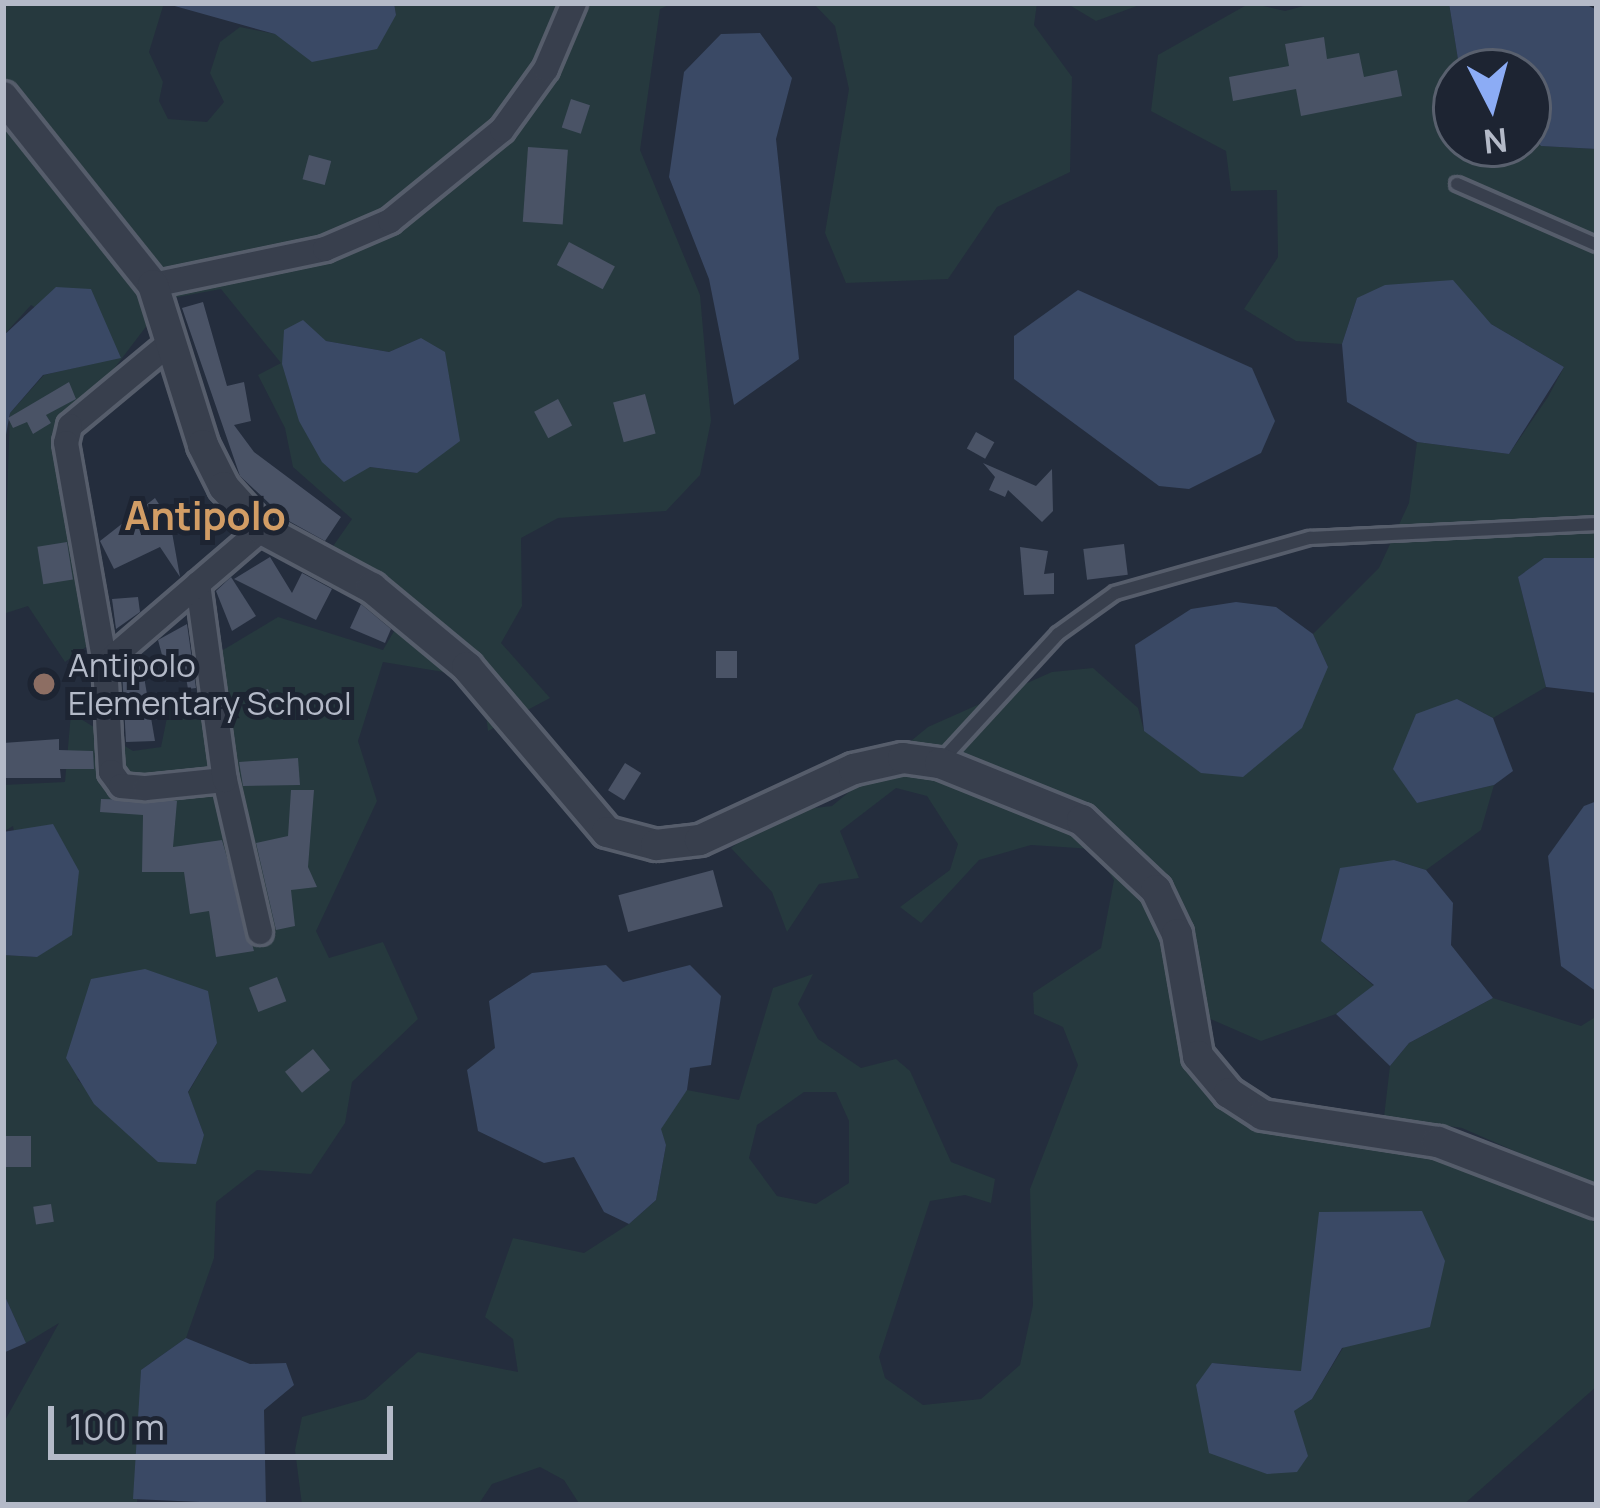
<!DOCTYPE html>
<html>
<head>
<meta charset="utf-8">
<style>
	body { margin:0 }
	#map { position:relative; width:1600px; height:1508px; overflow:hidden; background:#242d3d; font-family:Manrope,sans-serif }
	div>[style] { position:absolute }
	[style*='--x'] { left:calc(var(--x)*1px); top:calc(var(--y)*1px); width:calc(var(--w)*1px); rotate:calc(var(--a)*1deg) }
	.green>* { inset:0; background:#26393e }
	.water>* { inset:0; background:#3a4965 }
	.building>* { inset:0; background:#4a5366; transform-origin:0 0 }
	.roads { filter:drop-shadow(3px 0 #565d6b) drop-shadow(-3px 0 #565d6b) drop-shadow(0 3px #565d6b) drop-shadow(0 -3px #565d6b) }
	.service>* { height:12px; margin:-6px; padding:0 6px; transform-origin:6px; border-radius:6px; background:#383f4d }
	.minor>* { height:24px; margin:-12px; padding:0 12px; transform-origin:12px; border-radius:12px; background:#383f4d }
	.tertiary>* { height:30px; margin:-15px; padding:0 15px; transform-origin:15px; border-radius:15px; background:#383f4d }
	.dots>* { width:33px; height:33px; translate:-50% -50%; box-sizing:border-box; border:6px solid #1d2432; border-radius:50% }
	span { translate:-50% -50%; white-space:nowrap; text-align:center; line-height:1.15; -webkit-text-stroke:10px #1d2432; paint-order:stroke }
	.poi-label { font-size:33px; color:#b4bac8 }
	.left { translate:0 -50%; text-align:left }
	.quarter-label { font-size:39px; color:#d29d65; font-weight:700 }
	.frame { position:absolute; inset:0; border:6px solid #b4bac8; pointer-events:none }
	.north { position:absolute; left:1432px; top:48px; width:120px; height:120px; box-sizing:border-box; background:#1d2432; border:3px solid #59606e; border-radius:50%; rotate:174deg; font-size:33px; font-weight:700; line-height:48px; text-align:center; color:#b4bac8 }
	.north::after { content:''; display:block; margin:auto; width:42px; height:54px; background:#8cacf5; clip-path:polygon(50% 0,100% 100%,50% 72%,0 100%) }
	.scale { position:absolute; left:48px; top:1406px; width:345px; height:54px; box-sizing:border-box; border:6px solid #b4bac8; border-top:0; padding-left:15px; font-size:36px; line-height:42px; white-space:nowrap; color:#b4bac8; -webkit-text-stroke:9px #1d2432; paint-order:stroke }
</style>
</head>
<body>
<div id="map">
	<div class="green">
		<i style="clip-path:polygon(evenodd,3px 3px,164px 3px,149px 52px,163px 82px,159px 101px,168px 119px,207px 122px,224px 102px,210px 73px,220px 42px,240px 27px,275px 34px,396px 15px,394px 3px,673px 3px,660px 9px,640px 150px,700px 295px,711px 421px,700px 475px,666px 511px,558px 518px,521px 538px,522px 606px,501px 643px,550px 698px,488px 731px,484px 698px,462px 675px,383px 662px,358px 741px,377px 801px,316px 931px,329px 958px,383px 942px,418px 1019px,352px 1082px,345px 1123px,311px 1174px,257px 1170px,216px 1202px,214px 1258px,186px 1338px,141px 1370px,137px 1505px,3px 1505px,3px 1424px,59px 1323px,26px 1343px,3px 1292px,3px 955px,37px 957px,13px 826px,3px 832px,3px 785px,65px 782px,71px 713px,133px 751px,161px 747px,171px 698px,218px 689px,218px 653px,278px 617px,383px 650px,410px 604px,331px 549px,352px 519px,293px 467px,285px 428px,258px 375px,281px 363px,221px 289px,167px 299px,53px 449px,90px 644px,65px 662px,28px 606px,3px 614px,10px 413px,44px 375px,120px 357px,31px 305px,3px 336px,3px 3px,421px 338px,417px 473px,370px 467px,326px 341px,389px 352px,421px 338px,3px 3px,217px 1043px,188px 1093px,204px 1135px,158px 1162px,77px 1079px,217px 1043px)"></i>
		<i style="clip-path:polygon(813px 3px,1037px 3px,1034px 25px,1072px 77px,1070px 172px,997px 207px,948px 279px,846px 283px,825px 233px,849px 89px,835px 26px)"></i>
		<i style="clip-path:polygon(1066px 3px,1145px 3px,1096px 21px)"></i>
		<i style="clip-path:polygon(evenodd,1250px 3px,1285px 11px,1315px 3px,1449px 3px,1460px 72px,1456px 144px,1528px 144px,1528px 129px,1542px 146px,1597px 149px,1597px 558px,1544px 558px,1518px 577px,1546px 687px,1493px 718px,1457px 699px,1417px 803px,1494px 785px,1481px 830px,1426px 870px,1394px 860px,1331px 950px,1374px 986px,1336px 1014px,1261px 1041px,1206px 1017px,1175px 1025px,1218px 1105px,1285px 1132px,1426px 1148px,1597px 1223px,1597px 1386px,1463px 1505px,580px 1505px,564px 1480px,540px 1467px,492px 1484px,478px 1505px,302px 1505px,295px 1450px,302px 1417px,365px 1399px,418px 1352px,518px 1372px,513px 1339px,485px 1317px,513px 1238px,584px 1253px,629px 1224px,656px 1200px,666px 1145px,660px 1129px,673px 1105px,687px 1090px,739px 1100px,773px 988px,813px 974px,798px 1004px,818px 1039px,861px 1068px,896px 1059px,910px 1071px,951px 1162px,995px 1179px,991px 1203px,965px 1195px,930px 1201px,879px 1357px,885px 1378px,923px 1405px,981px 1399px,1020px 1365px,1033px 1305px,1030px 1189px,1078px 1065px,1063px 1027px,1034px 1014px,1033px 993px,1101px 948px,1114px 880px,1093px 849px,1031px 845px,979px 860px,921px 923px,900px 907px,950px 870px,958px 844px,927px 796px,896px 788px,840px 831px,859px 878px,819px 884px,787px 932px,772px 892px,731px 848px,779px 812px,832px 806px,928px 727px,1052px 672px,1093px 668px,1138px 708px,1144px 731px,1328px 667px,1313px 634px,1379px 568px,1409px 503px,1417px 442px,1509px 454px,1548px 397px,1564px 367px,1491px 324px,1357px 298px,1342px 344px,1296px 341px,1244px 309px,1278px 257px,1277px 190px,1231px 191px,1226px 151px,1151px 111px,1158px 55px,1250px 3px,804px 1092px,836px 1092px,849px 1121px,849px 1183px,816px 1204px,777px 1196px,749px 1158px,757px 1125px,804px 1092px,1250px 3px,1445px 1261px,1343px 1348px,1312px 1399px,1293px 1411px,1213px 1363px,1301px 1371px,1445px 1261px)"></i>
		<i style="clip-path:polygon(1493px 998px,1581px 1026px,1597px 1016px,1597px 1187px,1462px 1128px,1384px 1117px,1390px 1066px,1409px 1043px)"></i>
	</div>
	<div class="water">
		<i style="clip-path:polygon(164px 3px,394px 3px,396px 15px,377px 49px,312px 62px,275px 34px)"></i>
		<i style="clip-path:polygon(1449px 3px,1583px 3px,1597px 10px,1597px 149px,1541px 146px,1528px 129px,1528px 72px,1460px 72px)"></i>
		<i style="clip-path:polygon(760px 33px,792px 78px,776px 139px,799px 359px,734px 405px,709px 279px,669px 177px,684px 72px,721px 34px)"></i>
		<i style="clip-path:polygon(1453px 280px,1491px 324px,1564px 367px,1509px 454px,1417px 442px,1347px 402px,1342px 344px,1357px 298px,1385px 285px)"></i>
		<i style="clip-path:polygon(56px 287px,91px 289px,121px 358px,43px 375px,10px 413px,3px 451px,3px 336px)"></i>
		<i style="clip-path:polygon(1078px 290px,1252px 368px,1275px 421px,1261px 453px,1189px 489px,1159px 486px,1014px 379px,1014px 336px)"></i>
		<i style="clip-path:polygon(303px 320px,326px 341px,389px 352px,421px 338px,445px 352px,460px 441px,417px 473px,370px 467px,344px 482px,322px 462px,299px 421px,282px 364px,284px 330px)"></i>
		<i style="clip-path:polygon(1544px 558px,1597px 558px,1597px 693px,1546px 687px,1518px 577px)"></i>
		<i style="clip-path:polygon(1236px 602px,1276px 607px,1313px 634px,1328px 667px,1302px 728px,1243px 777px,1201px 773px,1144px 731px,1135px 645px,1191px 609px)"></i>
		<i style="clip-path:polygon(1457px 699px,1493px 718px,1513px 771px,1494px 785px,1417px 803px,1393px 769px,1416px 714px)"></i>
		<i style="clip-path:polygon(1597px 801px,1597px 992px,1561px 966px,1548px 856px,1584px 806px)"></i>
		<i style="clip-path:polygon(53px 824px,79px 871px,72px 935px,37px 957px,3px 955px,3px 832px)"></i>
		<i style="clip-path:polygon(1394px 860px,1426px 870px,1453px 903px,1451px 945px,1493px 998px,1409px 1043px,1390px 1066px,1336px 1014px,1374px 985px,1321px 941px,1340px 868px)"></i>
		<i style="clip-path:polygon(606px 965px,623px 982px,690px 965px,721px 996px,711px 1065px,690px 1068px,687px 1090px,661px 1129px,666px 1145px,656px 1200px,629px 1224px,604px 1212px,574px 1157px,544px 1163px,478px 1131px,467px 1070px,495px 1048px,489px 1001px,532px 973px)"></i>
		<i style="clip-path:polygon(145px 969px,208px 991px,217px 1043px,188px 1092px,204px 1135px,196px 1164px,158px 1162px,94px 1104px,66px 1058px,91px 979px)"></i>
		<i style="clip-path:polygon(1422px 1211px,1445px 1261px,1430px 1327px,1342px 1348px,1312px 1399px,1294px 1411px,1308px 1456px,1297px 1472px,1267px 1474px,1209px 1453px,1196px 1385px,1212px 1363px,1301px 1371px,1319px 1212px)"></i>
		<i style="clip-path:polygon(3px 1292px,26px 1343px,3px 1353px)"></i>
		<i style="clip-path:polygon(186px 1338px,250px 1364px,286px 1363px,294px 1385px,264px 1410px,266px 1505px,133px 1499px,141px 1370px)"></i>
	</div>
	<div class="building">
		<i style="clip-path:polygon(1324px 37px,1327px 59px,1359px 53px,1364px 77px,1397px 70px,1402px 96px,1301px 116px,1296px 89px,1233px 101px,1229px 77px,1289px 66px,1285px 44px)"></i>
		<i style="left:571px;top:99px;width:20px;height:30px;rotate:18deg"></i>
		<i style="left:528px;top:147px;width:40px;height:75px;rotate:4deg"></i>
		<i style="left:309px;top:155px;width:23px;height:25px;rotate:15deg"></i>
		<i style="left:569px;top:242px;width:52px;height:26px;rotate:28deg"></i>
		<i style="clip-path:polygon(203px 302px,227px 386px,244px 382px,251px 421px,234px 425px,254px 452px,341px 517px,325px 541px,287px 520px,240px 476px,182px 308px)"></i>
		<i style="clip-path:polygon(69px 382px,76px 399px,46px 415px,51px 423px,33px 434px,27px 422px,13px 428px,8px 418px)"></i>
		<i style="left:645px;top:394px;width:41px;height:33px;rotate:75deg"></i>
		<i style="left:558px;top:399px;width:30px;height:27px;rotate:62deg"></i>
		<i style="left:976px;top:432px;width:21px;height:19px;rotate:29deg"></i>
		<i style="clip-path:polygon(983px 463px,1036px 486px,1052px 469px,1053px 511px,1042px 522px,1008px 490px,1005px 497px,989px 490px,995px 477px)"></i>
		<i style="clip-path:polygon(155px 498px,170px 521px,180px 577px,160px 547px,114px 569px,100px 541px)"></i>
		<i style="left:67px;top:542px;width:38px;height:30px;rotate:81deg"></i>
		<i style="left:1124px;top:544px;width:31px;height:41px;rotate:83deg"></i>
		<i style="clip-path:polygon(1020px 547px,1048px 551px,1044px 574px,1054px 573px,1054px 594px,1024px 595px)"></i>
		<i style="clip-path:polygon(270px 557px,292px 593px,302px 573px,332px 589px,316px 620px,234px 579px)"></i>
		<i style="clip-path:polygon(231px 577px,256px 616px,232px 631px,216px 591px)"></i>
		<i style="clip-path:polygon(138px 597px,140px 612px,116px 629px,112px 599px)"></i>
		<i style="clip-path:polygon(361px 604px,391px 629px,385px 643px,350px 628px)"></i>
		<i style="clip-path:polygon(187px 624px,196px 688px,188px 689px,184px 666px,166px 670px,158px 640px)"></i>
		<i style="left:716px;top:651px;width:21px;height:27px"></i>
		<i style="clip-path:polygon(142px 665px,155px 741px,126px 742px,122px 671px)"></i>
		<i style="left:268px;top:689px;width:20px;height:18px;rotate:72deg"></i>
		<i style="clip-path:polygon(59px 739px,59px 750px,93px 751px,94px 769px,60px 769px,61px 778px,3px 778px,3px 743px)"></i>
		<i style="clip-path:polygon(298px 758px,300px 785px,243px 786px,239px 762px)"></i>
		<i style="left:625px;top:763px;width:19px;height:32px;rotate:32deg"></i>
		<i style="clip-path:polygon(291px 790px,314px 790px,308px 867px,317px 887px,291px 890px,295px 926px,276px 930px,256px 843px,288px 836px)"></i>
		<i style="clip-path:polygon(101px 799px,177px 801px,173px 847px,222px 840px,254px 951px,216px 957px,209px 911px,190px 914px,184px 872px,142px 872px,143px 815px,100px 812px)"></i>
		<i style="left:713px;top:870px;width:38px;height:98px;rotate:75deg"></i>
		<i style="left:277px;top:977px;width:26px;height:30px;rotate:69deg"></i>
		<i style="left:313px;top:1049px;width:27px;height:36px;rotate:51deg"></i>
		<i style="left:31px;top:1136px;width:31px;height:28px;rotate:90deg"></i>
		<i style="left:51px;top:1204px;width:18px;height:18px;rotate:81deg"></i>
	</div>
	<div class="roads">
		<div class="service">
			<i style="--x:1457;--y:184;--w:153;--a:23.5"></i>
			<i style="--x:943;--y:759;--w:170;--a:-47.4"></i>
			<i style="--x:1058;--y:634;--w:70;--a:-35.7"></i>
			<i style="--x:1115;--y:593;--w:203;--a:-15.8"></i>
			<i style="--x:1310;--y:538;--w:287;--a:-2.8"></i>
		</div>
		<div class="minor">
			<i style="--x:153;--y:285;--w:176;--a:-11.8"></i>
			<i style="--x:325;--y:249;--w:71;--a:-23.3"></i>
			<i style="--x:390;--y:221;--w:144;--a:-39.1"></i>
			<i style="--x:502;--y:130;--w:75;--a:-54.2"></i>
			<i style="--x:546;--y:69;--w:72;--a:-67"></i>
			<i style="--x:171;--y:342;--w:131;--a:140.3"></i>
			<i style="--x:70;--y:426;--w:17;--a:103"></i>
			<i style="--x:66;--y:443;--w:224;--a:80"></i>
			<i style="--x:105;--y:664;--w:108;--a:86.8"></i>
			<i style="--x:111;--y:772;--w:17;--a:54"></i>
			<i style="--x:121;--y:786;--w:25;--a:5"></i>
			<i style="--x:146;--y:788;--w:79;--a:-5.8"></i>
			<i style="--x:225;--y:780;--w:156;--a:77"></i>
			<i style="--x:198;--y:584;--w:198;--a:82.2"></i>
			<i style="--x:105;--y:664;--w:207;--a:-40.7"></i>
		</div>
		<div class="tertiary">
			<i style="--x:3;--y:97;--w:241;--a:51.4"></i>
			<i style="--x:153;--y:285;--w:168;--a:72.6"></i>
			<i style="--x:203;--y:445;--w:47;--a:63.4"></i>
			<i style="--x:224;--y:487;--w:57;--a:47.9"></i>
			<i style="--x:262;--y:529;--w:125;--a:28.2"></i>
			<i style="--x:372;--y:588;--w:124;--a:39.7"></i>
			<i style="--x:467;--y:667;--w:216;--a:49.7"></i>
			<i style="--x:607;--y:832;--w:51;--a:14.9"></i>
			<i style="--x:656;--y:845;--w:44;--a:-6.5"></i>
			<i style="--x:700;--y:840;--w:170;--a:-24.8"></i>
			<i style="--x:854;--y:769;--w:50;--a:-12.7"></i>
			<i style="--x:903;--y:758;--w:37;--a:8"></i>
			<i style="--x:940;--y:763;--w:153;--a:21.9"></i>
			<i style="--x:1082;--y:820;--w:102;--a:43.4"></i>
			<i style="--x:1156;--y:890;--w:49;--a:64.5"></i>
			<i style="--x:1177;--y:934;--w:124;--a:80.2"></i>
			<i style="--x:1198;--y:1056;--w:48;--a:50"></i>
			<i style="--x:1229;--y:1093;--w:40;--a:32.9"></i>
			<i style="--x:1263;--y:1115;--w:177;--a:8.8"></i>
			<i style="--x:1438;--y:1142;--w:170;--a:21"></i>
		</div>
	</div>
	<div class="dots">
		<i style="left:44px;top:684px;background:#8d6e63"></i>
	</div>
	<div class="poi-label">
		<span class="left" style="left:68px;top:684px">Antipolo<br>Elementary School</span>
	</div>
	<div class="quarter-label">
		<span style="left:205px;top:515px">Antipolo</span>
	</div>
	<div class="frame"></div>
	<div class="north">N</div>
	<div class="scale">100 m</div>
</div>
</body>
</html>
